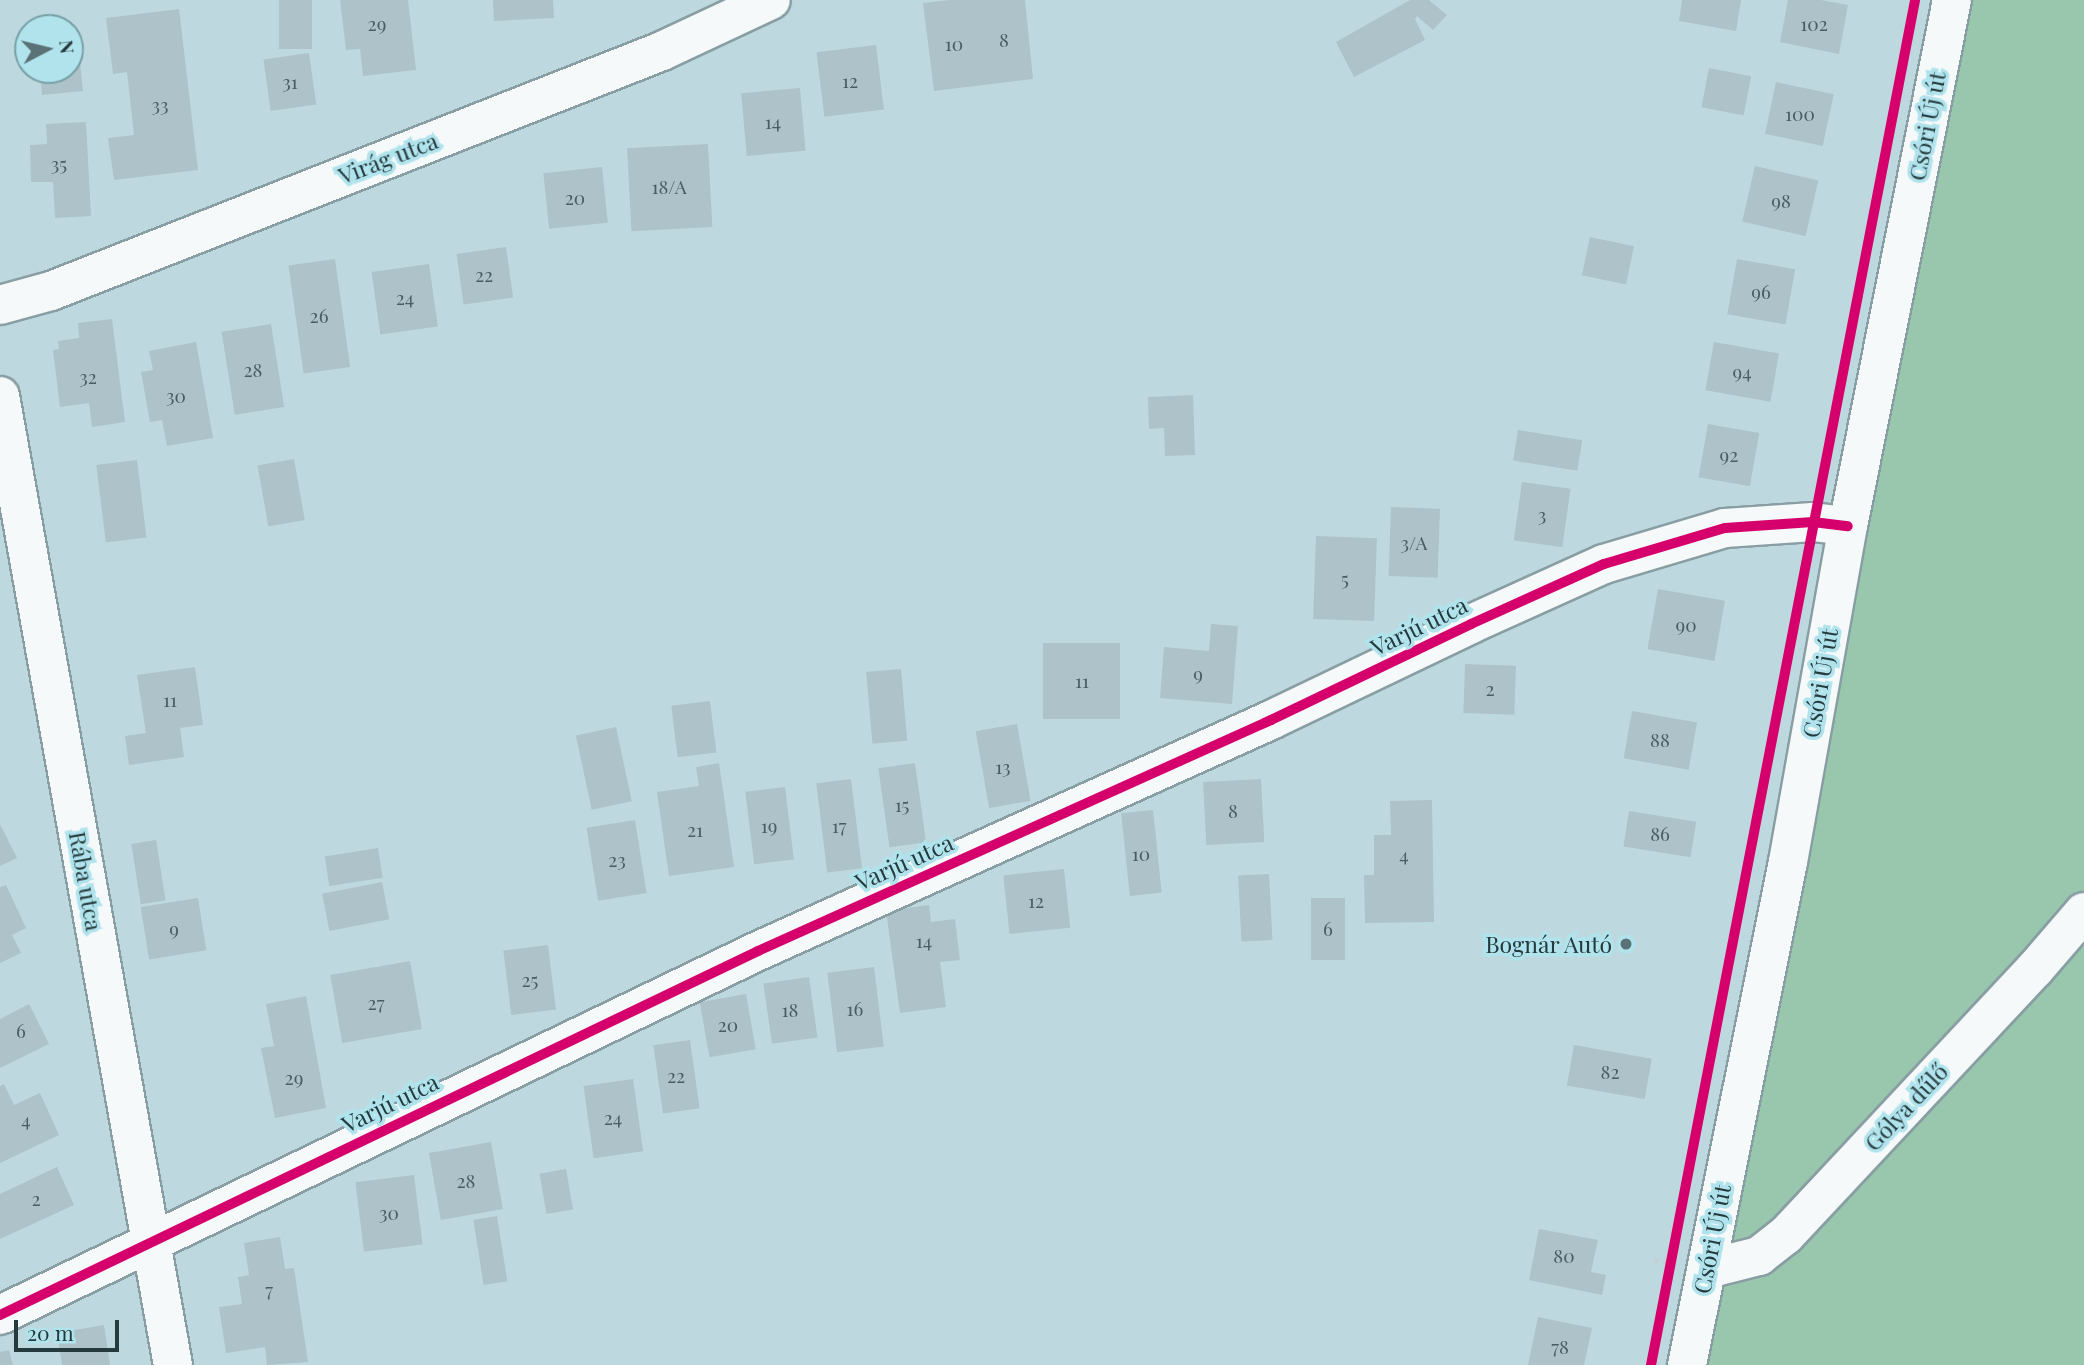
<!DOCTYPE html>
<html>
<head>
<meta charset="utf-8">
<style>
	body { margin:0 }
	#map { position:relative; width:2084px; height:1365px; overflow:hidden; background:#bdd9df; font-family:"Playfair Display",serif }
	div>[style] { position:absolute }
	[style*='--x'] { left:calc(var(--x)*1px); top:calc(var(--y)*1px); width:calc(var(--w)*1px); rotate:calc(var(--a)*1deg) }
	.green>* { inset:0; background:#99c7ad }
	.building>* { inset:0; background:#adc2c9; transform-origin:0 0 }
	.path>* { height:4.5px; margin-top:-2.25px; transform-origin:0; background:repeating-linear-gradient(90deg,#c7d0d1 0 3.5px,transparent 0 8.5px) }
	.roads { filter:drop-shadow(2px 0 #889ea2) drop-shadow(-2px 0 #889ea2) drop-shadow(0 2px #889ea2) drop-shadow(0 -2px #889ea2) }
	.minor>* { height:38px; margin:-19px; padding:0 19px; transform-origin:19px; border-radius:19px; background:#f5f9fa }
	.major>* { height:38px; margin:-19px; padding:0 19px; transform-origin:19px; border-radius:19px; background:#f5f9fa }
	.cycleway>* { height:10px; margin:-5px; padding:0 5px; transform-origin:5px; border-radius:5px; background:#d6006c }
	.dots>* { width:19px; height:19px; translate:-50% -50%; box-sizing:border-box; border:4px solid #b0e3ec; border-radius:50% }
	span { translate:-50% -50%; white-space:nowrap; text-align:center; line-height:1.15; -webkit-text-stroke:7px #b0e3ec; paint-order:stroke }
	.number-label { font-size:19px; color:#495e62 }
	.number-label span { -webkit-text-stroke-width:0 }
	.street-label { font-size:23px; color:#253a3d }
	.poi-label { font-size:23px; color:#253a3d }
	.right { translate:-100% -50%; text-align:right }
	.north { position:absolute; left:14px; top:14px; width:70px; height:70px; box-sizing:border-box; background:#b0e3ec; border:2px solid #789fa6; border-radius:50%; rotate:83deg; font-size:19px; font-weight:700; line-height:28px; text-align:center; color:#253a3d }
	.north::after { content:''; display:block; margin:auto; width:24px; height:32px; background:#5a7276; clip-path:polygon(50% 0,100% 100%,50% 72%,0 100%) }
	.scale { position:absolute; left:14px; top:1320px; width:105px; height:32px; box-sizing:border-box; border:4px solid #253a3d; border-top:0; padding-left:9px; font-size:21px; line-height:24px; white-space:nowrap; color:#253a3d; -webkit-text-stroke:5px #b0e3ec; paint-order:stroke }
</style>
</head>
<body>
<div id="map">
	<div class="green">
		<i style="clip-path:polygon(1952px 0,2084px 0,2084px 1365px,1687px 1365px)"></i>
	</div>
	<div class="building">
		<i style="left:279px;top:0;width:33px;height:49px"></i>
		<i style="clip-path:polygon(340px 0,408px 0,416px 70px,363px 76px,360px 49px,346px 50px)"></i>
		<i style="clip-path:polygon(493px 0,553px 0,554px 18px,494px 21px)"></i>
		<i style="clip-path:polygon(950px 0,1025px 0,1033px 79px,934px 91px,923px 3px)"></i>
		<i style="clip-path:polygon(1410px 0,1429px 0,1447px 15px,1433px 30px,1417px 16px,1415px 19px,1425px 40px,1354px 77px,1336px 42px)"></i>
		<i style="clip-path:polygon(1682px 0,1741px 0,1736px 31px,1679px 21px)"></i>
		<i style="clip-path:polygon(1788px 0,1821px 0,1848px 5px,1839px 54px,1780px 42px)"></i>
		<i style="clip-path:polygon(179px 9px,198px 170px,114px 180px,108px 138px,134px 135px,127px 72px,113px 74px,106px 18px)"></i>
		<i style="left:876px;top:45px;width:65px;height:60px;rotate:83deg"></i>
		<i style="clip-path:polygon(79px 53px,83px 91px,42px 95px,40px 70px,70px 70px,70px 54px)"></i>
		<i style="left:309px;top:53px;width:52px;height:46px;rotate:82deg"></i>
		<i style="left:1709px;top:68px;width:43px;height:40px;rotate:11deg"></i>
		<i style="left:1776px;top:82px;width:59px;height:53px;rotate:12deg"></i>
		<i style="left:800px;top:88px;width:63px;height:59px;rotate:85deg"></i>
		<i style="clip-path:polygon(86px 122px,91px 216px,55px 218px,53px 182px,31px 182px,30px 145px,47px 144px,46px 124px)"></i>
		<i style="left:708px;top:144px;width:83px;height:81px;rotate:87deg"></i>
		<i style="left:1755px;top:166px;width:65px;height:57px;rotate:13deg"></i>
		<i style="left:602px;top:167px;width:56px;height:59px;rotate:84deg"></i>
		<i style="left:1590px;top:237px;width:45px;height:39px;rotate:12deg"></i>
		<i style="left:506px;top:247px;width:51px;height:50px;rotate:82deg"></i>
		<i style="left:335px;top:259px;width:109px;height:47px;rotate:82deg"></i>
		<i style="left:1737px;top:259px;width:59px;height:56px;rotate:10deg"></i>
		<i style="left:429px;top:264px;width:63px;height:58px;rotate:82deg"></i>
		<i style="clip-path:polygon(112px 319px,125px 422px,92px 427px,89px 403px,60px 407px,53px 350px,59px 349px,58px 341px,79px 338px,78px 323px)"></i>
		<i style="left:271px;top:324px;width:84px;height:50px;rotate:81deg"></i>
		<i style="clip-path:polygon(196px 342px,213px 438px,167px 446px,162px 420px,150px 422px,141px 372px,153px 370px,149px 351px)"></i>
		<i style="left:1714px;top:342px;width:66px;height:49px;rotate:10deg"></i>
		<i style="clip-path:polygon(1193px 395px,1195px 455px,1165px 456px,1164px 428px,1149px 429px,1148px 397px)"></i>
		<i style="left:1708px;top:424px;width:52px;height:54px;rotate:10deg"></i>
		<i style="left:1518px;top:430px;width:65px;height:31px;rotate:9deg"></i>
		<i style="left:294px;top:459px;width:62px;height:37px;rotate:80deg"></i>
		<i style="left:137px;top:460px;width:78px;height:41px;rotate:83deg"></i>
		<i style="left:1522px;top:482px;width:49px;height:59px;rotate:8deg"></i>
		<i style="left:1391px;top:507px;width:49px;height:69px;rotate:2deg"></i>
		<i style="left:1316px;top:536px;width:61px;height:83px;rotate:2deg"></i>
		<i style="left:1658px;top:589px;width:68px;height:61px;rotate:10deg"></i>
		<i style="clip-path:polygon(1211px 624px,1238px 626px,1232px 704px,1160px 698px,1164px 647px,1209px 651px)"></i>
		<i style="left:1120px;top:643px;width:76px;height:77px;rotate:90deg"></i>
		<i style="left:1465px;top:664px;width:51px;height:49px;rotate:2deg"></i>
		<i style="clip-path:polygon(195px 667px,203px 725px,180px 728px,184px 757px,129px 765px,125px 736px,146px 733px,137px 675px)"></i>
		<i style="left:901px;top:669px;width:72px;height:35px;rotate:85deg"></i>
		<i style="left:710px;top:701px;width:52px;height:39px;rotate:83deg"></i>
		<i style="left:1632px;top:711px;width:66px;height:48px;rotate:10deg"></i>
		<i style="left:1017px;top:724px;width:78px;height:42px;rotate:80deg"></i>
		<i style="left:616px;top:727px;width:76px;height:41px;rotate:78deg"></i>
		<i style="clip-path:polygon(719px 763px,734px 867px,669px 876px,657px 792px,699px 786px,696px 767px)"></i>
		<i style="left:915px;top:763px;width:80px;height:37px;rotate:82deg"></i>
		<i style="left:851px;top:779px;width:90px;height:35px;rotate:83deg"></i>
		<i style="left:1261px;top:779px;width:63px;height:58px;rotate:87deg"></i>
		<i style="left:785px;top:787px;width:73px;height:40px;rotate:83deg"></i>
		<i style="clip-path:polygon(1432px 800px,1434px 922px,1365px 923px,1364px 875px,1374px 875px,1374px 835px,1391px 835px,1390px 801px)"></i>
		<i style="left:1153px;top:810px;width:83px;height:32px;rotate:84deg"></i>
		<i style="left:1629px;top:811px;width:68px;height:36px;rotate:9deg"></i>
		<i style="left:635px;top:820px;width:74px;height:49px;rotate:81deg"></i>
		<i style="clip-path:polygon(0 824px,17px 858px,0 866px)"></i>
		<i style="left:156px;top:840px;width:61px;height:25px;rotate:81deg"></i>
		<i style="left:378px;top:848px;width:30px;height:54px;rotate:81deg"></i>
		<i style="left:1064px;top:869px;width:59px;height:61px;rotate:84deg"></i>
		<i style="left:1269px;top:874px;width:66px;height:31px;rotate:87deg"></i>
		<i style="left:382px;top:882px;width:38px;height:61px;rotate:79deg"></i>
		<i style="clip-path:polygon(6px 885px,26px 928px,12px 935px,21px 953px,0 963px,0 887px)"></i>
		<i style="left:198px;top:898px;width:53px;height:58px;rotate:81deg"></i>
		<i style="left:1345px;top:898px;width:62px;height:34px;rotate:90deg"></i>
		<i style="clip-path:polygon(929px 905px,931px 922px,955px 919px,960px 960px,940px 962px,946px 1007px,900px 1013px,886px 911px)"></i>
		<i style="left:548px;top:945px;width:65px;height:45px;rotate:83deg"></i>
		<i style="left:410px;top:961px;width:69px;height:81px;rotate:80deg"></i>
		<i style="left:874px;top:967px;width:80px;height:47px;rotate:83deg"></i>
		<i style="left:809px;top:977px;width:61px;height:46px;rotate:82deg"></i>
		<i style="left:746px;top:994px;width:56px;height:47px;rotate:80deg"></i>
		<i style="clip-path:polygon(306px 996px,326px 1108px,275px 1118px,261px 1048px,274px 1046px,266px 1004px)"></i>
		<i style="clip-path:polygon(29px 1004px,49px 1044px,0 1068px,0 1019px)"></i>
		<i style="left:690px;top:1040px;width:69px;height:37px;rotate:82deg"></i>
		<i style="left:1574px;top:1045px;width:79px;height:41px;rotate:10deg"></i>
		<i style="left:633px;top:1079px;width:73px;height:50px;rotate:82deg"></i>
		<i style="clip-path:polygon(4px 1084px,14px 1105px,40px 1093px,59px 1135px,0 1163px,0 1086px)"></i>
		<i style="left:491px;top:1142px;width:68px;height:63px;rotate:80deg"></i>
		<i style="clip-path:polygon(57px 1167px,74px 1205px,0 1239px,0 1194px)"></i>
		<i style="left:566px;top:1169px;width:41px;height:27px;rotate:80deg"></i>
		<i style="left:414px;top:1175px;width:70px;height:59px;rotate:83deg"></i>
		<i style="left:497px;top:1216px;width:66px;height:24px;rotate:81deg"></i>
		<i style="clip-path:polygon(1539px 1229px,1598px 1240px,1591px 1272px,1606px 1275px,1602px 1295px,1529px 1280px)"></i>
		<i style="clip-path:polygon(280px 1237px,285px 1269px,294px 1268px,308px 1362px,267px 1365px,265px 1347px,226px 1353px,219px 1307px,242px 1304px,238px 1277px,249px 1275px,244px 1243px)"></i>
		<i style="clip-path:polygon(1538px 1317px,1592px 1328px,1584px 1365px,1528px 1365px)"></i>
		<i style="clip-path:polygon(104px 1325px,110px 1365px,62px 1365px,57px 1333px)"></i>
		<i style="clip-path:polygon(9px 1350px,13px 1365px,0 1365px,0 1352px)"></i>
	</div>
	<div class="path">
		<i style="--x:1655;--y:1260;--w:16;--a:11"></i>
	</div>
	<div class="roads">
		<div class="minor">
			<i style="--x:0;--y:305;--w:53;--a:-15.4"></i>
			<i style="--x:51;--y:291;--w:656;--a:-21.44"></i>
			<i style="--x:662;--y:51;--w:120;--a:-25.1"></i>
			<i style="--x:0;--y:396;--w:984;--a:79.88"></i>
			<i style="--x:1707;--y:1269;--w:54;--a:-14"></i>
			<i style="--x:1759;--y:1256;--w:34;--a:-38"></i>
			<i style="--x:1786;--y:1235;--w:364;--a:-46.9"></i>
			<i style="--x:2035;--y:969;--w:75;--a:-49.3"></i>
			<i style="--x:0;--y:1315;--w:841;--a:-25.65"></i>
			<i style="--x:758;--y:951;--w:563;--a:-24.24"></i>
			<i style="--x:1271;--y:720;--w:222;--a:-25.6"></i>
			<i style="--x:1471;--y:624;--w:146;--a:-24.3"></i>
			<i style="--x:1604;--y:564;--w:126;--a:-16.6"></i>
			<i style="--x:1725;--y:528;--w:88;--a:-3.9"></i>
			<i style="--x:1813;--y:522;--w:35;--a:7"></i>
		</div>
		<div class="major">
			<i style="--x:1687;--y:1365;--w:513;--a:-78.65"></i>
			<i style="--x:1788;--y:862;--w:341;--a:-79.9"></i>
			<i style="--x:1848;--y:526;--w:536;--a:-78.82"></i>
		</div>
	</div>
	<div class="cycleway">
		<i style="--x:0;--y:1315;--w:841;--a:-25.65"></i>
		<i style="--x:758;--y:951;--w:563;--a:-24.24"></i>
		<i style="--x:1271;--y:720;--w:222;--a:-25.6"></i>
		<i style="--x:1471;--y:624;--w:146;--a:-24.3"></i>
		<i style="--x:1604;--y:564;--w:126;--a:-16.6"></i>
		<i style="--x:1725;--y:528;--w:88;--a:-3.9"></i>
		<i style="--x:1813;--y:522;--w:35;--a:7"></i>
		<i style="--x:1651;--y:1365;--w:1390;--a:-79.05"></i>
	</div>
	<div class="dots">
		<i style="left:1626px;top:944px;background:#5a7276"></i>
	</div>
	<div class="number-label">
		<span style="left:377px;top:24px">29</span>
		<span style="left:1814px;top:24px">102</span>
		<span style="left:1004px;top:40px">8</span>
		<span style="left:954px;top:44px">10</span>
		<span style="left:850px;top:81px">12</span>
		<span style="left:290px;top:82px">31</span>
		<span style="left:160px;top:105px">33</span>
		<span style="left:1800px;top:114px">100</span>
		<span style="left:773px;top:122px">14</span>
		<span style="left:59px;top:164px">35</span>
		<span style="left:669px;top:187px">18/A</span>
		<span style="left:575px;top:198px">20</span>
		<span style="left:1781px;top:201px">98</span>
		<span style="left:484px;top:275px">22</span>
		<span style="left:1761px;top:292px">96</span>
		<span style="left:405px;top:298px">24</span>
		<span style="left:319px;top:316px">26</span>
		<span style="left:253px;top:370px">28</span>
		<span style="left:1742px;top:372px">94</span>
		<span style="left:88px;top:377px">32</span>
		<span style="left:176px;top:396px">30</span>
		<span style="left:1729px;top:455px">92</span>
		<span style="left:1542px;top:515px">3</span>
		<span style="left:1414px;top:543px">3/A</span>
		<span style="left:1345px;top:579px">5</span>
		<span style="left:1686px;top:625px">90</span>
		<span style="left:1198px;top:674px">9</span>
		<span style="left:1082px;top:681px">11</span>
		<span style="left:1490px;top:689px">2</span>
		<span style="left:170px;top:700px">11</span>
		<span style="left:1660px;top:740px">88</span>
		<span style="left:1003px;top:767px">13</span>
		<span style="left:902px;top:805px">15</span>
		<span style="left:1233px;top:811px">8</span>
		<span style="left:769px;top:826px">19</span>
		<span style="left:839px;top:826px">17</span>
		<span style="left:695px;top:830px">21</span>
		<span style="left:1660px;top:834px">86</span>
		<span style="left:1141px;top:854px">10</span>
		<span style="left:1404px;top:855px">4</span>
		<span style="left:617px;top:860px">23</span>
		<span style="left:1036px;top:901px">12</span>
		<span style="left:174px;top:929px">9</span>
		<span style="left:1328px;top:929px">6</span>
		<span style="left:924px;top:941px">14</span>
		<span style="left:530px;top:980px">25</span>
		<span style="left:376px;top:1003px">27</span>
		<span style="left:855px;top:1009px">16</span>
		<span style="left:790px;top:1010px">18</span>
		<span style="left:728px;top:1025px">20</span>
		<span style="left:21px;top:1031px">6</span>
		<span style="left:1610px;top:1072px">82</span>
		<span style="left:676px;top:1076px">22</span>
		<span style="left:294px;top:1078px">29</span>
		<span style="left:613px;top:1118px">24</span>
		<span style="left:26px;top:1120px">4</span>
		<span style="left:466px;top:1181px">28</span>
		<span style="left:36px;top:1199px">2</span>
		<span style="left:389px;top:1213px">30</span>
		<span style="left:1564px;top:1256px">80</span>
		<span style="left:269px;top:1290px">7</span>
		<span style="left:1560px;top:1347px">78</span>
	</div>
	<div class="street-label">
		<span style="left:1927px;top:126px;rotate:-79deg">Csóri Új út</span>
		<span style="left:388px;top:158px;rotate:-21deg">Virág utca</span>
		<span style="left:1419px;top:626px;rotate:-26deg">Varjú utca</span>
		<span style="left:1820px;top:683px;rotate:-80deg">Csóri Új út</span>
		<span style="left:904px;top:862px;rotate:-24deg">Varjú utca</span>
		<span style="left:86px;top:881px;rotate:80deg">Rába utca</span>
		<span style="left:390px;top:1103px;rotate:-26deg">Varjú utca</span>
		<span style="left:1906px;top:1107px;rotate:-47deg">Gólya dűlő</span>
		<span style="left:1712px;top:1239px;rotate:-79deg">Csóri Új út</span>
	</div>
	<div class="poi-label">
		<span class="right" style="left:1612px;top:944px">Bognár Autó</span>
	</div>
	<div class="north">N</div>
	<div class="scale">20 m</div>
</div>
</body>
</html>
